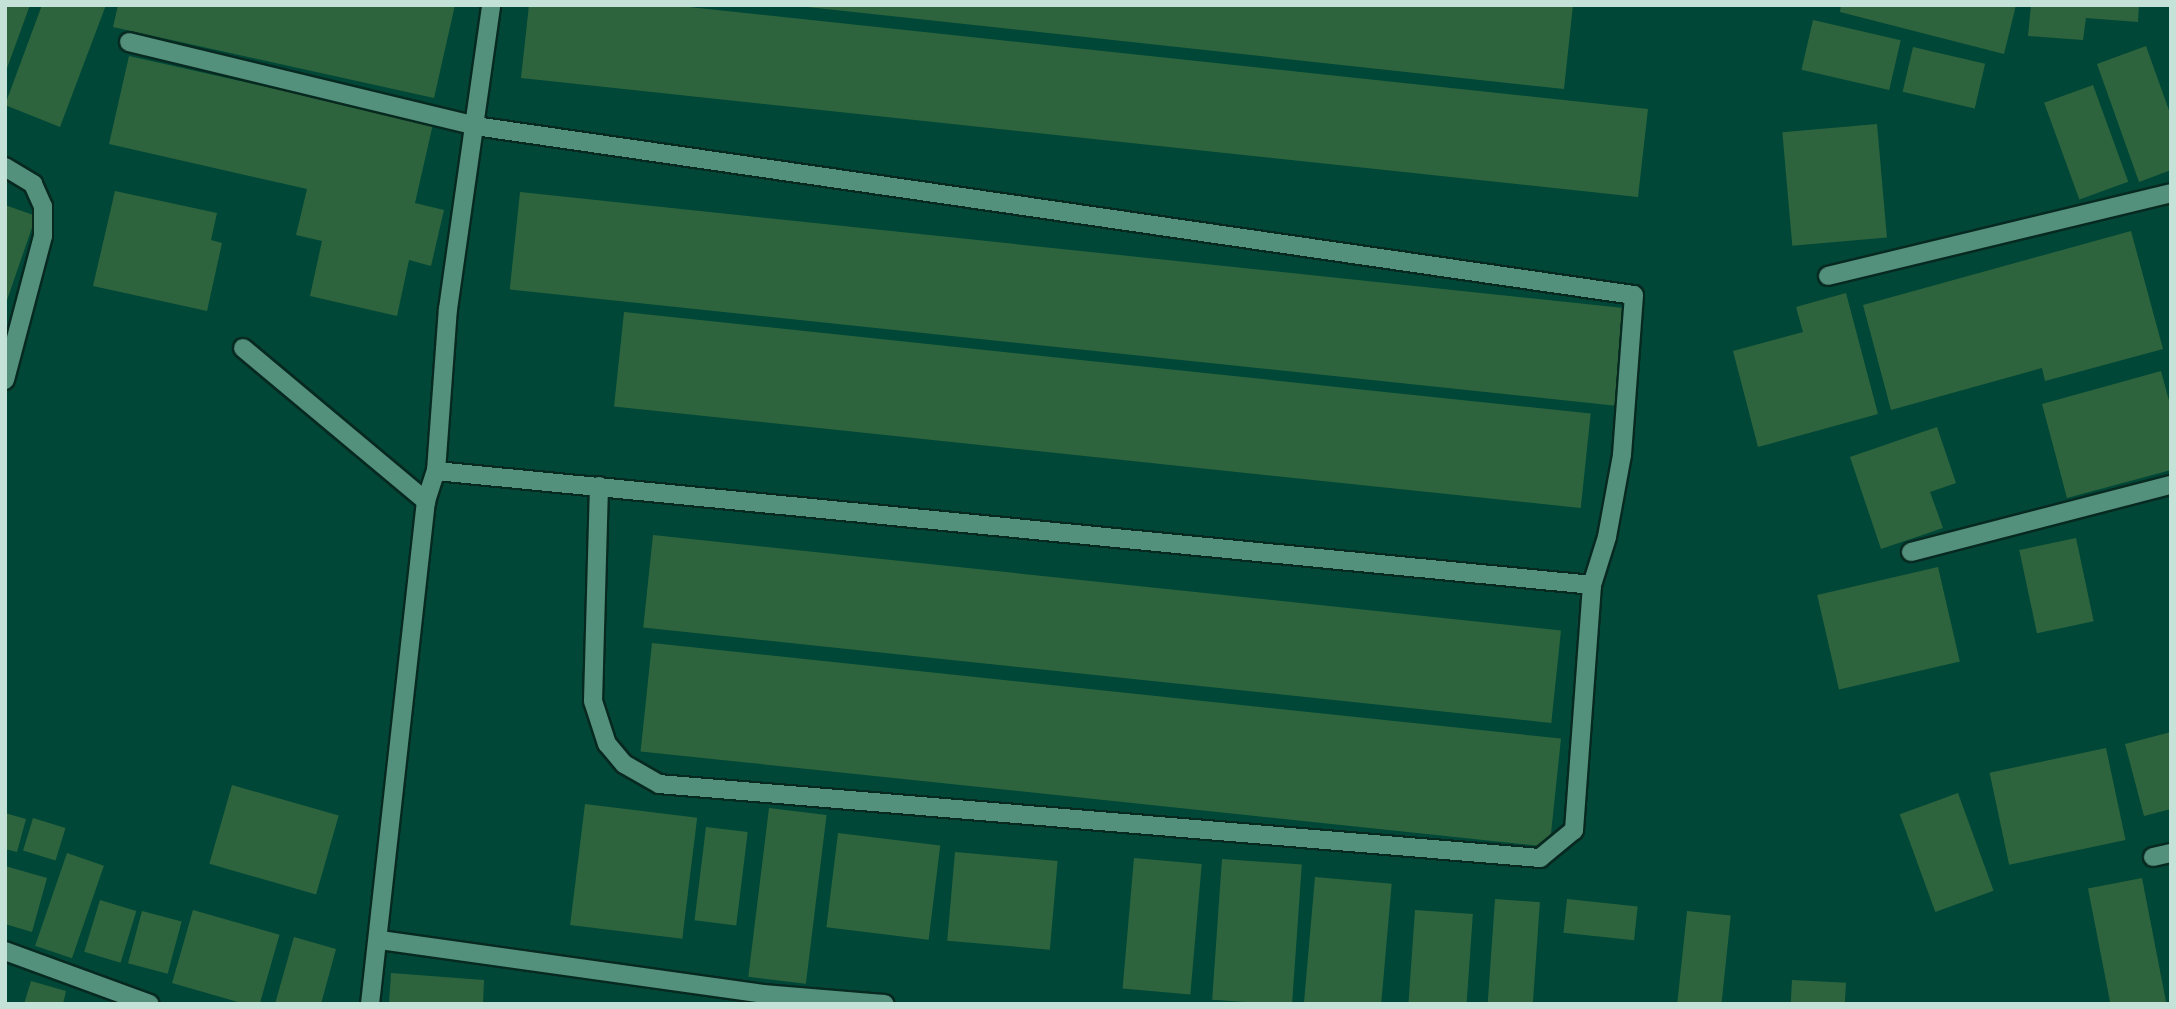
<!DOCTYPE html>
<html>
<head>
<meta charset="utf-8">
<style>
	body { margin:0 }
	#map { position:relative; width:2176px; height:1009px; overflow:hidden; background:#004737; font-family:"Zilla Slab",serif }
	div>[style] { position:absolute }
	[style*='--x'] { left:calc(var(--x)*1px); top:calc(var(--y)*1px); width:calc(var(--w)*1px); rotate:calc(var(--a)*1deg) }
	.building>* { inset:0; background:#2e643d; transform-origin:0 0 }
	.roads { filter:drop-shadow(2px 0 #072920) drop-shadow(-2px 0 #072920) drop-shadow(0 2px #072920) drop-shadow(0 -2px #072920) }
	.service>* { height:18px; margin:-9px; padding:0 9px; transform-origin:9px; border-radius:9px; background:#54917d }
	.minor>* { height:18px; margin:-9px; padding:0 9px; transform-origin:9px; border-radius:9px; background:#54917d }
	span { translate:-50% -50%; white-space:nowrap; text-align:center; line-height:1.15; -webkit-text-stroke:6px #004737; paint-order:stroke }
	.frame { position:absolute; inset:0; border:7px solid #c4e2d7; pointer-events:none }
</style>
</head>
<body>
<div id="map">
	<div class="building">
		<i style="clip-path:polygon(5px 5px,30px 5px,6px 71px,5px 71px)"></i>
		<i style="clip-path:polygon(42px 5px,106px 5px,60px 127px,5px 105px)"></i>
		<i style="clip-path:polygon(118px 5px,455px 5px,434px 98px,113px 27px)"></i>
		<i style="clip-path:polygon(529px 5px,670px 5px,1648px 109px,1638px 197px,521px 78px)"></i>
		<i style="clip-path:polygon(789px 5px,1573px 5px,1564px 89px)"></i>
		<i style="clip-path:polygon(1841px 5px,2016px 5px,2004px 54px,1840px 12px)"></i>
		<i style="clip-path:polygon(2031px 5px,2139px 5px,2138px 22px,2086px 18px,2083px 40px,2028px 36px)"></i>
		<i style="left:1813px;top:20px;width:90px;height:51px;rotate:13deg"></i>
		<i style="clip-path:polygon(2146px 46px,2171px 116px,2171px 170px,2139px 182px,2097px 64px)"></i>
		<i style="left:1913px;top:47px;width:74px;height:46px;rotate:13deg"></i>
		<i style="clip-path:polygon(129px 56px,433px 124px,415px 203px,444px 210px,431px 266px,409px 260px,397px 316px,310px 296px,322px 241px,296px 235px,307px 189px,109px 144px)"></i>
		<i style="left:2093px;top:85px;width:103px;height:52px;rotate:70deg"></i>
		<i style="left:1877px;top:124px;width:114px;height:95px;rotate:85deg"></i>
		<i style="clip-path:polygon(115px 191px,217px 213px,211px 240px,222px 243px,207px 311px,93px 286px)"></i>
		<i style="left:520px;top:192px;width:1112px;height:98px;rotate:6deg"></i>
		<i style="clip-path:polygon(5px 205px,36px 216px,6px 303px,5px 303px)"></i>
		<i style="clip-path:polygon(2131px 231px,2163px 349px,2045px 381px,2042px 368px,1891px 410px,1863px 305px)"></i>
		<i style="clip-path:polygon(1846px 293px,1878px 414px,1758px 447px,1733px 351px,1803px 332px,1796px 307px)"></i>
		<i style="left:624px;top:312px;width:972px;height:95px;rotate:6deg"></i>
		<i style="clip-path:polygon(2161px 371px,2171px 408px,2171px 470px,2067px 498px,2042px 404px)"></i>
		<i style="clip-path:polygon(1937px 427px,1956px 483px,1930px 492px,1943px 528px,1881px 549px,1850px 457px)"></i>
		<i style="left:653px;top:535px;width:913px;height:93px;rotate:6deg"></i>
		<i style="left:2076px;top:538px;width:85px;height:58px;rotate:78deg"></i>
		<i style="left:1938px;top:567px;width:97px;height:124px;rotate:77deg"></i>
		<i style="left:652px;top:643px;width:914px;height:109px;rotate:6deg"></i>
		<i style="clip-path:polygon(2171px 732px,2171px 809px,2144px 816px,2125px 744px)"></i>
		<i style="left:2106px;top:748px;width:94px;height:119px;rotate:78deg"></i>
		<i style="left:232px;top:785px;width:111px;height:82px;rotate:16deg"></i>
		<i style="left:1958px;top:793px;width:104px;height:62px;rotate:70deg"></i>
		<i style="left:585px;top:804px;width:113px;height:122px;rotate:7deg"></i>
		<i style="left:769px;top:808px;width:58px;height:170px;rotate:7deg"></i>
		<i style="clip-path:polygon(5px 813px,26px 819px,17px 852px,5px 849px)"></i>
		<i style="left:33px;top:818px;width:34px;height:34px;rotate:17deg"></i>
		<i style="left:706px;top:827px;width:42px;height:94px;rotate:7deg"></i>
		<i style="left:838px;top:833px;width:103px;height:95px;rotate:7deg"></i>
		<i style="left:955px;top:852px;width:103px;height:89px;rotate:5deg"></i>
		<i style="left:67px;top:853px;width:39px;height:98px;rotate:19deg"></i>
		<i style="left:1134px;top:858px;width:68px;height:131px;rotate:5deg"></i>
		<i style="left:1222px;top:859px;width:80px;height:141px;rotate:4deg"></i>
		<i style="clip-path:polygon(5px 866px,47px 878px,32px 932px,5px 924px)"></i>
		<i style="left:1315px;top:877px;width:77px;height:128px;rotate:5deg"></i>
		<i style="left:2142px;top:878px;width:126px;height:55px;rotate:79deg"></i>
		<i style="left:1495px;top:899px;width:45px;height:105px;rotate:4deg"></i>
		<i style="left:1567px;top:899px;width:71px;height:34px;rotate:6deg"></i>
		<i style="left:100px;top:900px;width:38px;height:54px;rotate:17deg"></i>
		<i style="left:193px;top:910px;width:90px;height:76px;rotate:16deg"></i>
		<i style="left:1415px;top:910px;width:58px;height:94px;rotate:4deg"></i>
		<i style="left:142px;top:911px;width:41px;height:54px;rotate:15deg"></i>
		<i style="left:1687px;top:911px;width:44px;height:94px;rotate:6deg"></i>
		<i style="clip-path:polygon(294px 937px,336px 949px,321px 1004px,275px 1004px)"></i>
		<i style="clip-path:polygon(391px 973px,484px 980px,483px 1004px,389px 1004px)"></i>
		<i style="left:1792px;top:980px;width:54px;height:24px;rotate:3deg"></i>
		<i style="clip-path:polygon(31px 981px,66px 991px,63px 1004px,24px 1004px)"></i>
	</div>
	<div class="roads">
		<div class="service">
			<i style="--x:243;--y:348;--w:239;--a:39.9"></i>
		</div>
		<div class="minor">
			<i style="--x:129;--y:42;--w:356;--a:13.6"></i>
			<i style="--x:475;--y:126;--w:1171;--a:8.3"></i>
			<i style="--x:1634;--y:295;--w:160;--a:94.3"></i>
			<i style="--x:1622;--y:455;--w:83;--a:100.4"></i>
			<i style="--x:1607;--y:537;--w:50;--a:107.4"></i>
			<i style="--x:1592;--y:585;--w:246;--a:94.2"></i>
			<i style="--x:1574;--y:830;--w:44;--a:140.5"></i>
			<i style="--x:1540;--y:858;--w:884;--a:-175.2"></i>
			<i style="--x:659;--y:784;--w:40;--a:-150.3"></i>
			<i style="--x:624;--y:764;--w:26;--a:-130"></i>
			<i style="--x:607;--y:744;--w:45;--a:-108"></i>
			<i style="--x:593;--y:701;--w:215;--a:-88.4"></i>
			<i style="--x:5;--y:167;--w:33;--a:31"></i>
			<i style="--x:33;--y:184;--w:24;--a:66"></i>
			<i style="--x:43;--y:206;--w:30;--a:90"></i>
			<i style="--x:43;--y:236;--w:149;--a:104.8"></i>
			<i style="--x:1828;--y:276;--w:353;--a:-13.6"></i>
			<i style="--x:436;--y:471;--w:1162;--a:5.63"></i>
			<i style="--x:1911;--y:552;--w:268;--a:-14.5"></i>
			<i style="--x:2153;--y:857;--w:18;--a:-13"></i>
			<i style="--x:380;--y:940;--w:387;--a:8"></i>
			<i style="--x:763;--y:994;--w:122;--a:4.7"></i>
			<i style="--x:5;--y:951;--w:154;--a:20.1"></i>
			<i style="--x:370;--y:1004;--w:506;--a:-83.65"></i>
			<i style="--x:426;--y:501;--w:32;--a:-72"></i>
			<i style="--x:436;--y:471;--w:162;--a:-85.8"></i>
			<i style="--x:448;--y:309;--w:307;--a:-81.9"></i>
		</div>
	</div>
	<div class="frame"></div>
</div>
</body>
</html>
